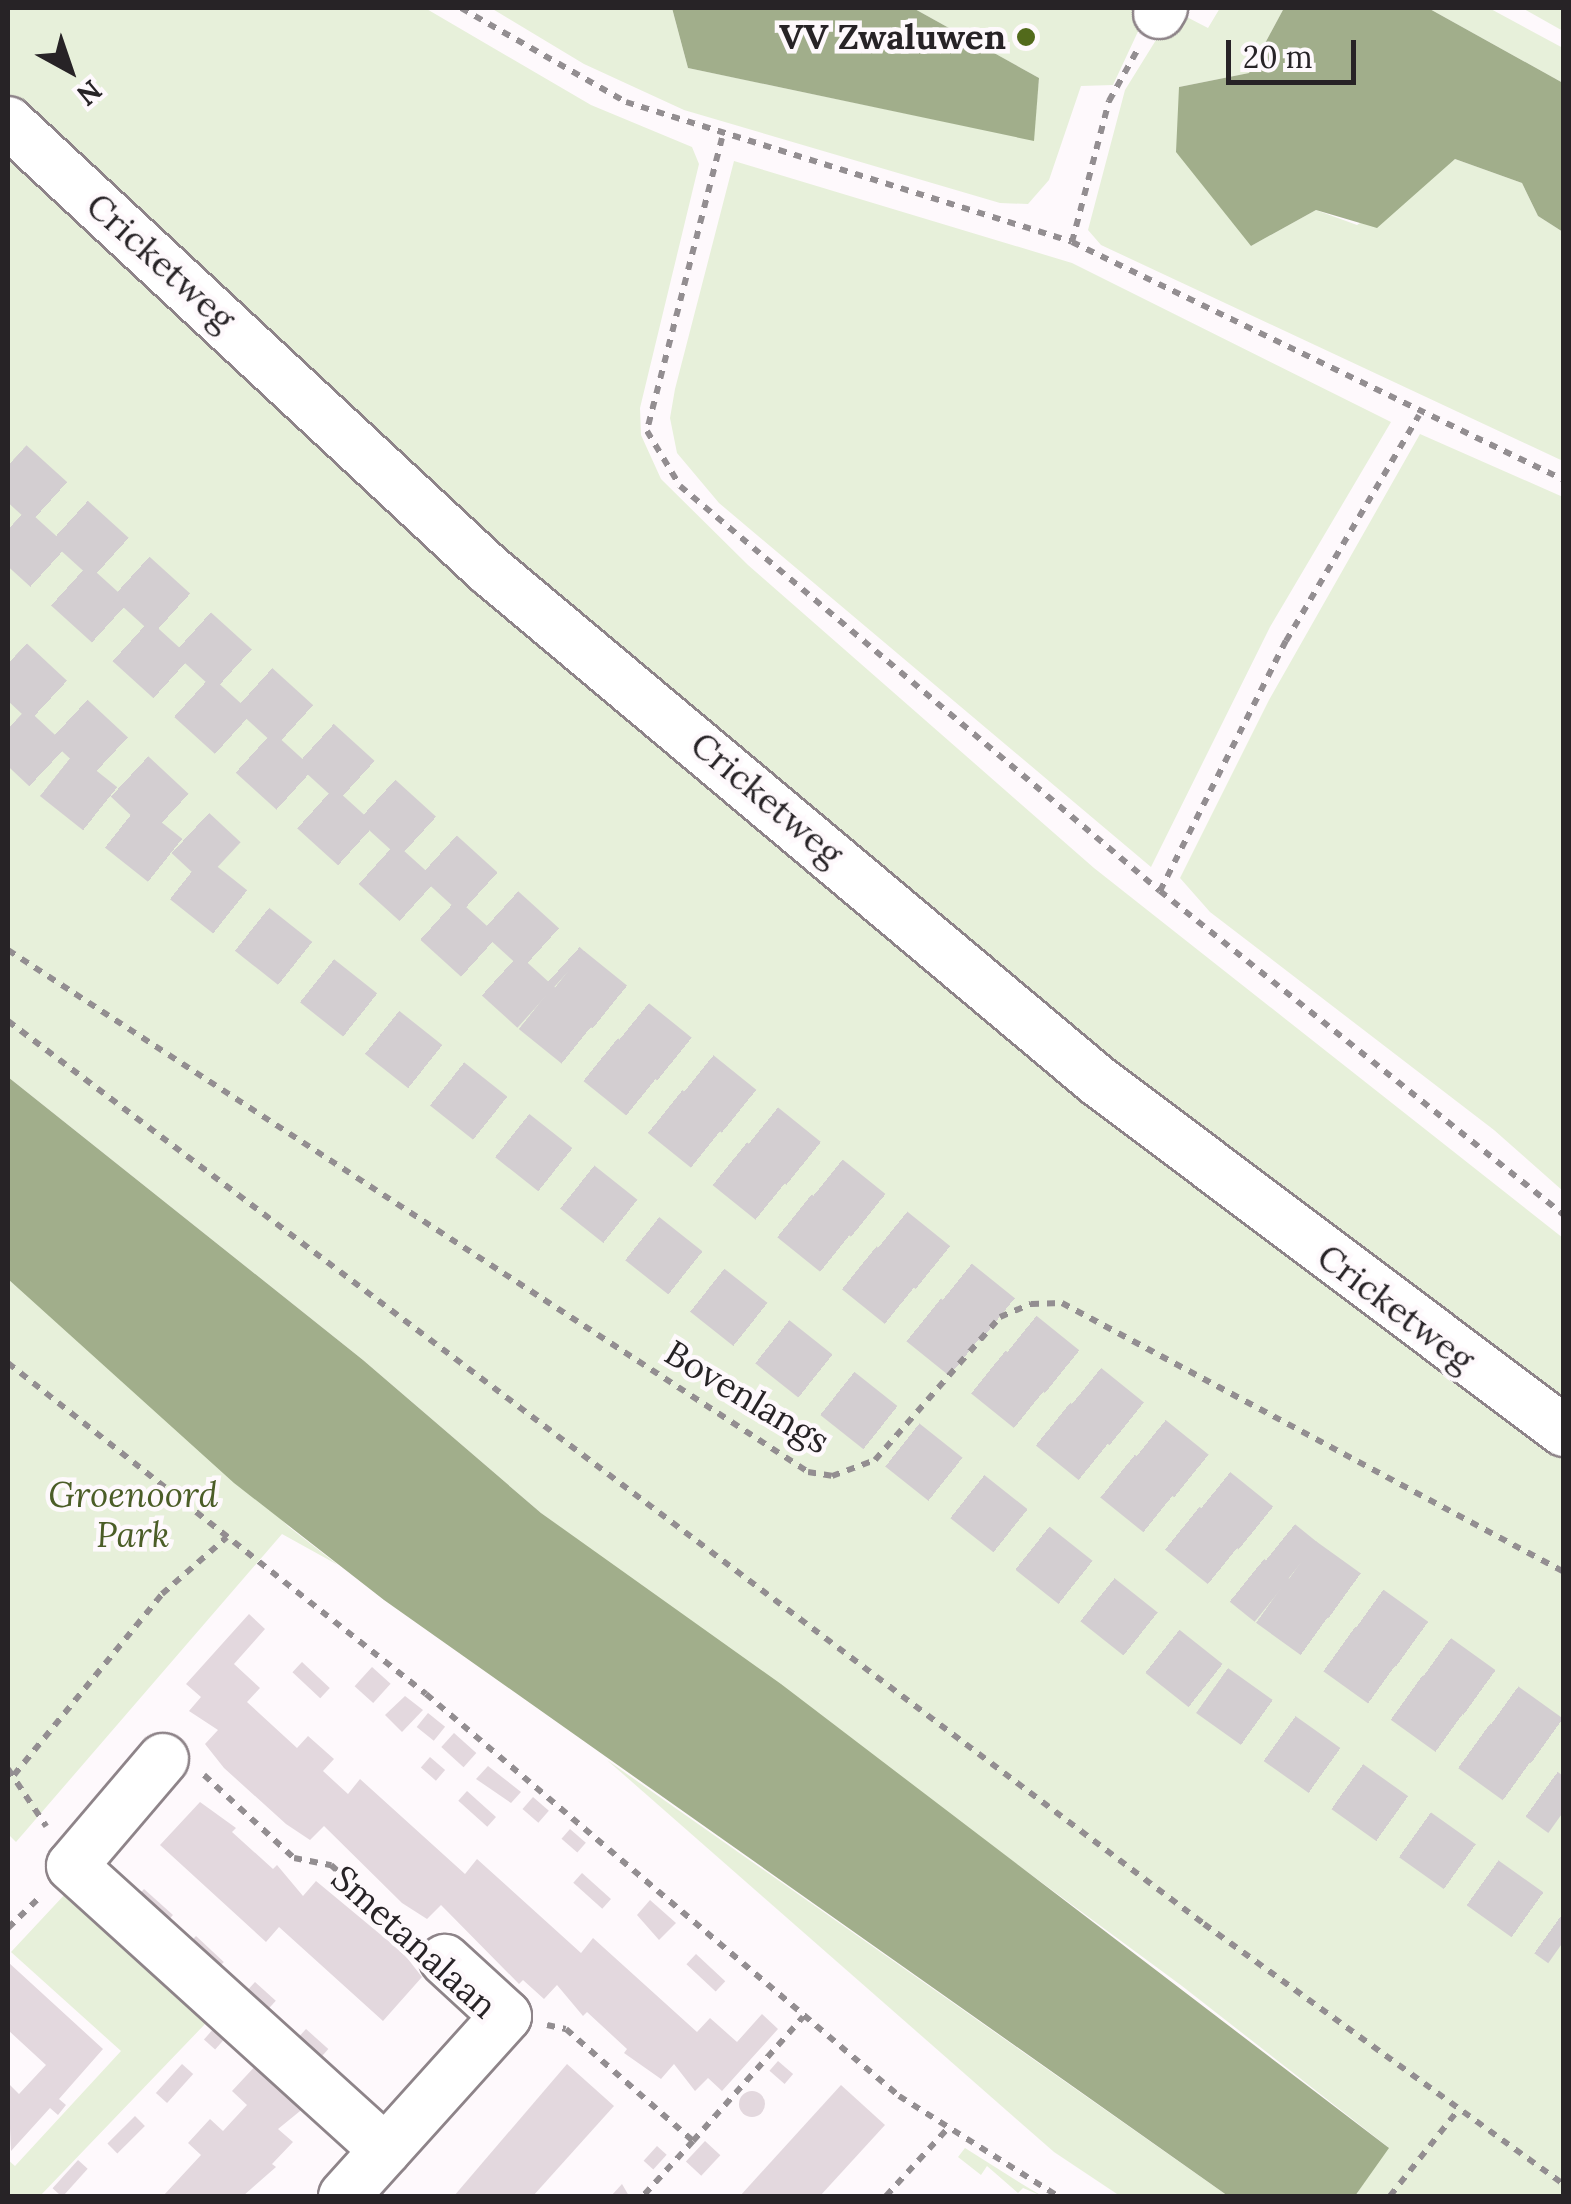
<!DOCTYPE html>
<html>
<head>
<meta charset="utf-8">
<style>
	body { margin:0 }
	#map { position:relative; width:1571px; height:2204px; overflow:hidden; background:#fef9fc; font-family:Lora,serif }
	div>[style] { position:absolute }
	[style*='--x'] { left:calc(var(--x)*1px); top:calc(var(--y)*1px); width:calc(var(--w)*1px); rotate:calc(var(--a)*1deg) }
	.green>* { inset:0; background:#e7f0da }
	.water>* { inset:0; background:#a1ae8b }
	.building>* { inset:0; background:#e3d8de; transform-origin:0 0 }
	.round { border-radius:50% }
	.highway-tunnel>* { height:55px; margin-top:-27.5px; transform-origin:0; background:repeating-linear-gradient(90deg,#d3ced1 0 55px,transparent 0 83px) }
	.path>* { height:6px; margin-top:-3px; transform-origin:0; background:repeating-linear-gradient(90deg,#938e91 0 8px,transparent 0 16px) }
	.roads { filter:drop-shadow(2px 0 #8e8489) drop-shadow(-2px 0 #8e8489) drop-shadow(0 2px #8e8489) drop-shadow(0 -2px #8e8489) }
	.minor>* { height:50px; margin:-25px; padding:0 25px; transform-origin:25px; border-radius:25px; background:#fff }
	.dots>* { width:28px; height:28px; translate:-50% -50%; box-sizing:border-box; border:5px solid #fef9fc; border-radius:50% }
	span { translate:-50% -50%; white-space:nowrap; text-align:center; line-height:1.15; -webkit-text-stroke:9px #fef9fc; paint-order:stroke }
	.poi-label { font-size:35px; color:#272326; font-weight:700 }
	.right { translate:-100% -50%; text-align:right }
	.street-label { font-size:35px; color:#272326 }
	.park-label { font-size:35px; color:#4b5d27; font-style:italic }
	.frame { position:absolute; inset:0; border:10px solid #272326; pointer-events:none }
	.north { position:absolute; left:20px; top:20px; width:100px; height:100px; -webkit-text-stroke:8px #fef9fc; paint-order:stroke; rotate:140deg; font-size:28px; font-weight:700; line-height:40px; text-align:center; color:#272326 }
	.north::after { content:''; display:block; margin:auto; width:35px; height:45px; background:#272326; clip-path:polygon(50% 0,100% 100%,50% 72%,0 100%) }
	.scale { position:absolute; left:1226px; top:40px; width:130px; height:45px; box-sizing:border-box; border:5px solid #272326; border-top:0; padding-left:12px; font-size:30px; line-height:35px; white-space:nowrap; color:#272326; -webkit-text-stroke:8px #fef9fc; paint-order:stroke }
</style>
</head>
<body>
<div id="map">
	<div class="green">
		<i style="clip-path:polygon(8px 8px,425px 8px,591px 105px,692px 147px,699px 164px,640px 408px,641px 435px,661px 479px,748px 565px,1094px 868px,1563px 1238px,1563px 2196px,1355px 2196px,1388px 2147px,1182px 1986px,541px 1513px,363px 1360px,8px 1077px)"></i>
		<i style="clip-path:polygon(491px 8px,672px 8px,688px 68px,1033px 140px,1039px 78px,913px 8px,1149px 8px,1113px 85px,1081px 86px,1049px 180px,1028px 204px,1000px 203px,684px 110px,584px 64px)"></i>
		<i style="clip-path:polygon(1220px 8px,1284px 8px,1249px 73px,1179px 87px,1251px 246px,1316px 210px,1357px 225px,1455px 159px,1522px 183px,1538px 216px,1563px 232px,1563px 461px,1101px 245px,1088px 230px,1125px 90px,1169px 19px,1179px 13px,1208px 28px)"></i>
		<i style="clip-path:polygon(1428px 8px,1489px 8px,1563px 48px,1563px 83px)"></i>
		<i style="clip-path:polygon(1522px 8px,1563px 8px,1563px 31px)"></i>
		<i style="clip-path:polygon(734px 161px,1072px 263px,1391px 422px,1270px 627px,1151px 867px,719px 503px,677px 453px,670px 418px,675px 389px)"></i>
		<i style="clip-path:polygon(1420px 434px,1563px 497px,1563px 1191px,1494px 1130px,1210px 912px,1180px 878px,1269px 700px)"></i>
		<i style="clip-path:polygon(8px 1247px,289px 1527px,338px 1565px,282px 1534px,16px 1842px,8px 1834px)"></i>
		<i style="clip-path:polygon(607px 1760px,1228px 2196px,1120px 2196px,1054px 2152px)"></i>
		<i style="clip-path:polygon(67px 1892px,206px 2023px,40px 2196px,8px 2196px,8px 2160px,15px 2166px,121px 2051px,11px 1952px)"></i>
		<i style="clip-path:polygon(965px 2148px,1022px 2184px,1042px 2196px,1023px 2188px,1018px 2193px,987px 2166px,981px 2175px,958px 2157px)"></i>
	</div>
	<div class="water">
		<i style="clip-path:polygon(672px 8px,913px 8px,1039px 78px,1034px 141px,688px 68px)"></i>
		<i style="clip-path:polygon(1284px 8px,1428px 8px,1563px 83px,1563px 232px,1538px 216px,1522px 183px,1455px 159px,1377px 228px,1316px 210px,1251px 246px,1176px 152px,1179px 87px,1249px 73px)"></i>
		<i style="clip-path:polygon(8px 1077px,363px 1360px,541px 1513px,781px 1684px,1389px 2148px,1355px 2196px,1228px 2196px,384px 1600px,234px 1483px,8px 1279px)"></i>
	</div>
	<div class="building">
		<i style="clip-path:polygon(249px 1614px,265px 1629px,234px 1664px,260px 1688px,247px 1702px,297px 1748px,308px 1736px,334px 1759px,323px 1771px,348px 1794px,360px 1779px,465px 1874px,477px 1859px,581px 1953px,593px 1938px,697px 2032px,710px 2018px,737px 2042px,762px 2014px,778px 2029px,722px 2091px,708px 2078px,695px 2091px,674px 2064px,661px 2079px,624px 2053px,627px 2049px,587px 2012px,583px 2016px,557px 1985px,544px 1999px,523px 1980px,519px 1984px,441px 1905px,427px 1919px,402px 1903px,324px 1826px,310px 1840px,286px 1824px,224px 1768px,205px 1744px,218px 1730px,189px 1711px,201px 1697px,186px 1684px)"></i>
		<i style="left:302px;top:1662px;width:38px;height:14px;rotate:43deg"></i>
		<i style="left:372px;top:1667px;width:25px;height:26px;rotate:42deg"></i>
		<i style="clip-path:polygon(405px 1696px,423px 1710px,402px 1732px,385px 1715px)"></i>
		<i style="left:428px;top:1713px;width:22px;height:18px;rotate:39deg"></i>
		<i style="left:454px;top:1733px;width:30px;height:19px;rotate:42deg"></i>
		<i style="left:430px;top:1757px;width:20px;height:14px;rotate:41deg"></i>
		<i style="clip-path:polygon(488px 1766px,521px 1792px,511px 1803px,476px 1779px)"></i>
		<i style="left:467px;top:1791px;width:39px;height:13px;rotate:42deg"></i>
		<i style="left:533px;top:1797px;width:21px;height:16px;rotate:41deg"></i>
		<i style="clip-path:polygon(200px 1802px,236px 1828px,232px 1832px,273px 1869px,277px 1865px,303px 1896px,316px 1881px,404px 1954px,422px 1977px,383px 2021px,279px 1927px,266px 1942px,160px 1845px)"></i>
		<i style="left:570px;top:1829px;width:21px;height:13px;rotate:41deg"></i>
		<i style="left:582px;top:1873px;width:39px;height:13px;rotate:42deg"></i>
		<i style="left:144px;top:1889px;width:39px;height:15px;rotate:42deg"></i>
		<i style="clip-path:polygon(650px 1900px,676px 1923px,659px 1940px,637px 1915px)"></i>
		<i style="left:196px;top:1936px;width:38px;height:14px;rotate:43deg"></i>
		<i style="left:696px;top:1954px;width:40px;height:14px;rotate:43deg"></i>
		<i style="clip-path:polygon(8px 1962px,103px 2049px,59px 2099px,66px 2105px,58px 2115px,50px 2108px,11px 2151px,8px 2083px,19px 2094px,46px 2065px,8px 2030px)"></i>
		<i style="left:255px;top:1982px;width:28px;height:20px;rotate:42deg"></i>
		<i style="left:216px;top:2026px;width:15px;height:18px;rotate:42deg"></i>
		<i style="left:306px;top:2029px;width:30px;height:20px;rotate:42deg"></i>
		<i style="left:778px;top:2061px;width:20px;height:13px;rotate:41deg"></i>
		<i style="clip-path:polygon(258px 2063px,305px 2107px,278px 2129px,293px 2142px,272px 2164px,276px 2167px,243px 2196px,163px 2196px,201px 2155px,188px 2143px,210px 2119px,223px 2131px,247px 2105px,232px 2091px)"></i>
		<i style="left:182px;top:2064px;width:15px;height:39px;rotate:42deg"></i>
		<i style="clip-path:polygon(567px 2064px,614px 2106px,533px 2196px,454px 2196px)"></i>
		<i style="clip-path:polygon(841px 2085px,885px 2125px,820px 2196px,740px 2196px)"></i>
		<i class="round" style="left:739px;top:2091px;width:26px;height:26px"></i>
		<i style="left:135px;top:2116px;width:14px;height:39px;rotate:45deg"></i>
		<i style="left:705px;top:2141px;width:21px;height:28px;rotate:43deg"></i>
		<i style="left:657px;top:2146px;width:13px;height:20px;rotate:42deg"></i>
		<i style="left:78px;top:2160px;width:13px;height:38px;rotate:42deg"></i>
		<i style="clip-path:polygon(622px 2184px,629px 2196px,611px 2196px)"></i>
	</div>
	<div class="highway-tunnel">
		<i style="--x:8;--y:465;--w:755;--a:42.21"></i>
		<i style="--x:567;--y:972;--w:942;--a:38.88"></i>
		<i style="--x:1300;--y:1563;--w:325;--a:35.7"></i>
		<i style="--x:8;--y:529;--w:712;--a:42.15"></i>
		<i style="--x:536;--y:1007;--w:945;--a:38.86"></i>
		<i style="--x:1272;--y:1600;--w:360;--a:35.7"></i>
		<i style="--x:8;--y:663;--w:292;--a:42.9"></i>
		<i style="--x:8;--y:728;--w:67;--a:43.2"></i>
		<i style="--x:57;--y:774;--w:1474;--a:38.42"></i>
		<i style="--x:1212;--y:1690;--w:432;--a:35.4"></i>
	</div>
	<div class="path">
		<i style="--x:461;--y:8;--w:190;--a:29.7"></i>
		<i style="--x:626;--y:102;--w:467;--a:17.4"></i>
		<i style="--x:1072;--y:242;--w:547;--a:25.81"></i>
		<i style="--x:722;--y:138;--w:302;--a:104.4"></i>
		<i style="--x:647;--y:431;--w:64;--a:59"></i>
		<i style="--x:680;--y:486;--w:628;--a:40.16"></i>
		<i style="--x:1160;--y:891;--w:518;--a:38.73"></i>
		<i style="--x:1072;--y:242;--w:146;--a:-75.3"></i>
		<i style="--x:1109;--y:101;--w:60;--a:-60.9"></i>
		<i style="--x:1160;--y:891;--w:280;--a:-63.3"></i>
		<i style="--x:1286;--y:641;--w:262;--a:-59.5"></i>
		<i style="--x:8;--y:950;--w:955;--a:33.12"></i>
		<i style="--x:808;--y:1472;--w:24;--a:9"></i>
		<i style="--x:832;--y:1476;--w:46;--a:-20.4"></i>
		<i style="--x:875;--y:1460;--w:190;--a:-48.8"></i>
		<i style="--x:1000;--y:1317;--w:34;--a:-23"></i>
		<i style="--x:1031;--y:1304;--w:31;--a:-2"></i>
		<i style="--x:1062;--y:1303;--w:570;--a:28.18"></i>
		<i style="--x:8;--y:1021;--w:1499;--a:37.05"></i>
		<i style="--x:1204;--y:1924;--w:445;--a:35.9"></i>
		<i style="--x:8;--y:1363;--w:533;--a:38.37"></i>
		<i style="--x:426;--y:1694;--w:621;--a:40.36"></i>
		<i style="--x:899;--y:2096;--w:188;--a:32.2"></i>
		<i style="--x:8;--y:1769;--w:69;--a:56.3"></i>
		<i style="--x:14;--y:1775;--w:234;--a:-50.7"></i>
		<i style="--x:162;--y:1594;--w:86;--a:-41.2"></i>
		<i style="--x:204;--y:1775;--w:122;--a:42.7"></i>
		<i style="--x:294;--y:1858;--w:38;--a:11"></i>
		<i style="--x:331;--y:1865;--w:103;--a:42.2"></i>
		<i style="--x:8;--y:1928;--w:45;--a:-44.1"></i>
		<i style="--x:547;--y:2025;--w:19;--a:12"></i>
		<i style="--x:566;--y:2029;--w:169;--a:41.4"></i>
		<i style="--x:693;--y:2141;--w:74;--a:132.3"></i>
		<i style="--x:693;--y:2141;--w:166;--a:-48.4"></i>
		<i style="--x:886;--y:2196;--w:92;--a:-47.6"></i>
		<i style="--x:1390;--y:2196;--w:111;--a:-51.6"></i>
	</div>
	<div class="roads">
		<div class="minor">
			<i style="--x:1159;--y:13;--w:6;--a:-59"></i>
			<i style="--x:8;--y:122;--w:656;--a:42.96"></i>
			<i style="--x:488;--y:569;--w:796;--a:40.01"></i>
			<i style="--x:1098;--y:1081;--w:583;--a:36.91"></i>
			<i style="--x:163;--y:1759;--w:140;--a:130.4"></i>
			<i style="--x:72;--y:1866;--w:423;--a:42.2"></i>
			<i style="--x:344;--y:2196;--w:242;--a:-48"></i>
			<i style="--x:506;--y:2016;--w:83;--a:-137.4"></i>
		</div>
	</div>
	<div class="dots">
		<i style="left:1026px;top:37px;background:#526a1b"></i>
	</div>
	<div class="poi-label">
		<span class="right" style="left:1006px;top:37px">VV Zwaluwen</span>
	</div>
	<div class="street-label">
		<span style="left:161px;top:262px;rotate:42deg">Cricketweg</span>
		<span style="left:767px;top:799px;rotate:40deg">Cricketweg</span>
		<span style="left:1396px;top:1308px;rotate:37deg">Cricketweg</span>
		<span style="left:747px;top:1397px;rotate:31deg">Bovenlangs</span>
		<span style="left:414px;top:1942px;rotate:42deg">Smetanalaan</span>
	</div>
	<div class="park-label">
		<span style="left:133px;top:1515px">Groenoord<br>Park</span>
	</div>
	<div class="frame"></div>
	<div class="north">N</div>
	<div class="scale">20 m</div>
</div>
</body>
</html>
